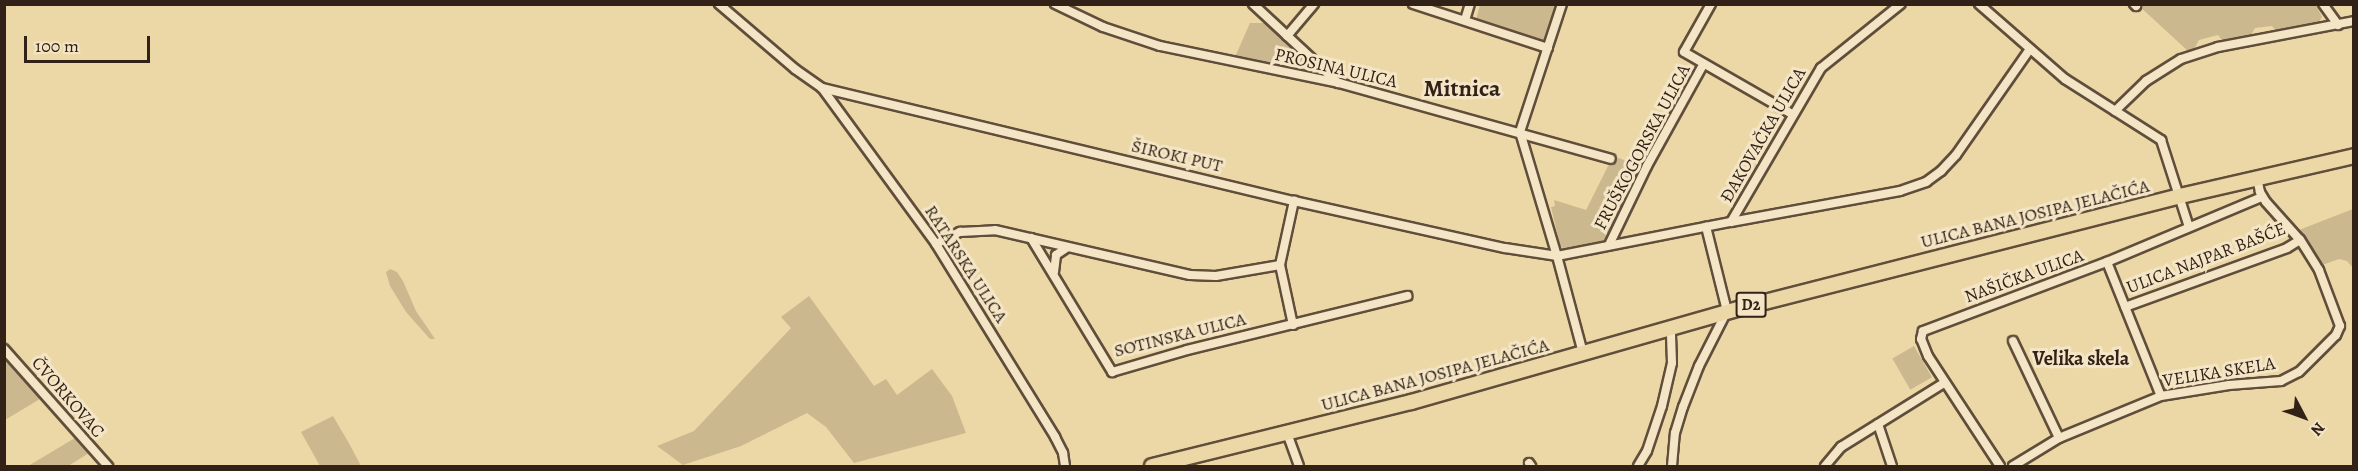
<!DOCTYPE html>
<html>
<head>
<meta charset="utf-8">
<style>
	body { margin:0 }
	#map { position:relative; width:2358px; height:471px; overflow:hidden; background:#ecd7a6; font-family:Alegreya,serif }
	div>[style] { position:absolute }
	[style*='--x'] { left:calc(var(--x)*1px); top:calc(var(--y)*1px); width:calc(var(--w)*1px); rotate:calc(var(--a)*1deg) }
	.green>* { inset:0; background:#ccb88e; transform-origin:0 0 }
	.roads { filter:drop-shadow(2px 0 #604e3a) drop-shadow(-2px 0 #604e3a) drop-shadow(0 2px #604e3a) drop-shadow(0 -2px #604e3a) }
	.minor>* { height:8px; margin:-4px; padding:0 4px; transform-origin:4px; border-radius:4px; background:#f3e5c5 }
	.primary>* { height:14px; margin:-7px; padding:0 7px; transform-origin:7px; border-radius:7px; background:#ecd7a6 }
	span { translate:-50% -50%; white-space:nowrap; text-align:center; line-height:1.15; -webkit-text-stroke:6px #f3e5c5; paint-order:stroke }
	.shield-label span { padding:2px 4px; background:#f3e5c5; border:2px solid; border-radius:4px; -webkit-text-stroke-width:0 }
	.shield-label { font-size:16px; color:#312116; font-weight:700 }
	.street-label { font-size:18px; color:#312116 }
	.neighbourhood-label { font-size:20px; color:#312116; font-weight:700 }
	.district-label { font-size:24px; color:#312116; font-weight:700 }
	.frame { position:absolute; inset:0; border:6px solid #312116; pointer-events:none }
	.north { position:absolute; left:2274px; top:387px; width:60px; height:60px; -webkit-text-stroke:4px #f3e5c5; paint-order:stroke; rotate:131deg; font-size:16px; font-weight:700; line-height:24px; text-align:center; color:#312116 }
	.north::after { content:''; display:block; margin:auto; width:21px; height:27px; background:#312116; clip-path:polygon(50% 0,100% 100%,50% 72%,0 100%) }
	.scale { position:absolute; left:24px; top:36px; width:126px; height:27px; box-sizing:border-box; border:3px solid #312116; border-top:0; padding-left:8px; font-size:18px; line-height:21px; white-space:nowrap; color:#312116; -webkit-text-stroke:4px #f3e5c5; paint-order:stroke }
</style>
</head>
<body>
<div id="map">
	<div class="green">
		<i style="clip-path:polygon(1480px 5px,1559px 5px,1549px 36px,1543px 43px,1476px 20px)"></i>
		<i style="clip-path:polygon(2138px 5px,2316px 5px,2322px 17px,2317px 25px,2277px 32px,2272px 26px,2255px 28px,2250px 37px,2223px 41px,2218px 35px,2199px 40px,2194px 49px,2188px 51px)"></i>
		<i style="clip-path:polygon(1250px 23px,1267px 23px,1312px 63px,1311px 70px,1307px 72px,1235px 57px)"></i>
		<i style="clip-path:polygon(1613px 156px,1643px 167px,1608px 240px,1563px 248px,1560px 245px,1551px 207px,1555px 206px,1554px 200px,1586px 210px)"></i>
		<i style="clip-path:polygon(2353px 209px,2353px 268px,2347px 261px,2339px 259px,2322px 265px,2299px 230px)"></i>
		<i style="clip-path:polygon(390px 269px,397px 272px,403px 281px,416px 311px,435px 339px,430px 339px,406px 312px,390px 286px,386px 272px)"></i>
		<i style="clip-path:polygon(809px 296px,874px 386px,886px 379px,897px 395px,932px 369px,952px 396px,966px 433px,854px 463px,826px 427px,807px 413px,741px 446px,683px 465px,657px 446px,694px 431px,791px 328px,781px 317px)"></i>
		<i style="left:1914px;top:346px;width:36px;height:25px;rotate:60deg"></i>
		<i style="clip-path:polygon(4px 349px,45px 396px,5px 420px,4px 420px)"></i>
		<i style="clip-path:polygon(333px 416px,350px 445px,361px 466px,320px 466px,301px 432px)"></i>
		<i style="clip-path:polygon(80px 435px,94px 450px,68px 466px,28px 466px)"></i>
	</div>
	<div class="roads">
		<div class="minor">
			<i style="--x:719;--y:4;--w:100;--a:40.5"></i>
			<i style="--x:795;--y:69;--w:33;--a:35"></i>
			<i style="--x:822;--y:88;--w:485;--a:13.5"></i>
			<i style="--x:1294;--y:201;--w:216;--a:12.6"></i>
			<i style="--x:1505;--y:248;--w:53;--a:8.7"></i>
			<i style="--x:1557;--y:256;--w:100;--a:75"></i>
			<i style="--x:1055;--y:4;--w:53;--a:25.6"></i>
			<i style="--x:1103;--y:27;--w:60;--a:18.4"></i>
			<i style="--x:1160;--y:46;--w:183;--a:11.7"></i>
			<i style="--x:1339;--y:83;--w:282;--a:15.6"></i>
			<i style="--x:1253;--y:4;--w:116;--a:42.9"></i>
			<i style="--x:1413;--y:4;--w:142;--a:18.1"></i>
			<i style="--x:1562;--y:4;--w:135;--a:108.2"></i>
			<i style="--x:1520;--y:132;--w:129;--a:73.4"></i>
			<i style="--x:1557;--y:256;--w:177;--a:-11.1"></i>
			<i style="--x:1731;--y:222;--w:178;--a:-59.7"></i>
			<i style="--x:1821;--y:68;--w:102;--a:-38.7"></i>
			<i style="--x:1711;--y:4;--w:55;--a:119.4"></i>
			<i style="--x:1684;--y:52;--w:125;--a:29.9"></i>
			<i style="--x:1979;--y:4;--w:114;--a:41.1"></i>
			<i style="--x:2065;--y:79;--w:114;--a:32.4"></i>
			<i style="--x:2161;--y:140;--w:91;--a:72.2"></i>
			<i style="--x:2134;--y:4;--w:3;--a:45"></i>
			<i style="--x:2323;--y:4;--w:26;--a:54"></i>
			<i style="--x:1465;--y:20;--w:17;--a:-73"></i>
			<i style="--x:1287;--y:36;--w:42;--a:-49.8"></i>
			<i style="--x:822;--y:88;--w:193;--a:53.8"></i>
			<i style="--x:936;--y:244;--w:227;--a:58.3"></i>
			<i style="--x:1055;--y:437;--w:18;--a:63"></i>
			<i style="--x:1063;--y:453;--w:13;--a:81"></i>
			<i style="--x:2115;--y:111;--w:43;--a:-44.1"></i>
			<i style="--x:2146;--y:81;--w:41;--a:-32.2"></i>
			<i style="--x:2181;--y:59;--w:39;--a:-18"></i>
			<i style="--x:2218;--y:47;--w:138;--a:-10.8"></i>
			<i style="--x:1731;--y:222;--w:172;--a:-10.4"></i>
			<i style="--x:1900;--y:191;--w:28;--a:-19"></i>
			<i style="--x:1926;--y:182;--w:19;--a:-36"></i>
			<i style="--x:1941;--y:171;--w:22;--a:-47"></i>
			<i style="--x:1956;--y:155;--w:129;--a:-55.1"></i>
			<i style="--x:1031;--y:238;--w:157;--a:58.8"></i>
			<i style="--x:1112;--y:372;--w:78;--a:-16.3"></i>
			<i style="--x:1187;--y:350;--w:227;--a:-13.8"></i>
			<i style="--x:936;--y:244;--w:27;--a:-27"></i>
			<i style="--x:960;--y:232;--w:35;--a:-3"></i>
			<i style="--x:995;--y:230;--w:200;--a:13"></i>
			<i style="--x:1190;--y:275;--w:26;--a:2"></i>
			<i style="--x:1216;--y:276;--w:65;--a:-9.8"></i>
			<i style="--x:1609;--y:245;--w:88;--a:-64.3"></i>
			<i style="--x:1647;--y:166;--w:115;--a:-61"></i>
			<i style="--x:2107;--y:262;--w:144;--a:68.1"></i>
			<i style="--x:1054;--y:272;--w:17;--a:-83"></i>
			<i style="--x:1056;--y:255;--w:14;--a:-34"></i>
			<i style="--x:2125;--y:307;--w:172;--a:-20"></i>
			<i style="--x:2287;--y:248;--w:15;--a:-32"></i>
			<i style="--x:1293;--y:325;--w:61;--a:-102.2"></i>
			<i style="--x:1280;--y:265;--w:66;--a:-77.7"></i>
			<i style="--x:2013;--y:341;--w:107;--a:64.6"></i>
			<i style="--x:4;--y:349;--w:157;--a:48.4"></i>
			<i style="--x:1878;--y:424;--w:44;--a:71.6"></i>
			<i style="--x:1287;--y:433;--w:35;--a:70"></i>
			<i style="--x:1529;--y:463;--w:4;--a:56"></i>
			<i style="--x:1638;--y:466;--w:17;--a:-59"></i>
			<i style="--x:1647;--y:451;--w:47;--a:-71.6"></i>
			<i style="--x:1662;--y:406;--w:44;--a:-76.9"></i>
			<i style="--x:1672;--y:363;--w:35;--a:-92"></i>
			<i style="--x:1672;--y:466;--w:33;--a:-85"></i>
			<i style="--x:1675;--y:433;--w:27;--a:-73"></i>
			<i style="--x:1683;--y:407;--w:44;--a:-68.7"></i>
			<i style="--x:1699;--y:366;--w:62;--a:-63"></i>
			<i style="--x:1727;--y:311;--w:87;--a:-104"></i>
			<i style="--x:1825;--y:466;--w:25;--a:-50"></i>
			<i style="--x:1841;--y:447;--w:121;--a:-31.9"></i>
			<i style="--x:2000;--y:466;--w:131;--a:-123.2"></i>
			<i style="--x:1928;--y:356;--w:18;--a:-112"></i>
			<i style="--x:1921;--y:339;--w:8;--a:-76"></i>
			<i style="--x:1923;--y:331;--w:197;--a:-20.6"></i>
			<i style="--x:2107;--y:262;--w:168;--a:-22.8"></i>
			<i style="--x:2013;--y:466;--w:54;--a:-31.3"></i>
			<i style="--x:2059;--y:438;--w:110;--a:-22.4"></i>
			<i style="--x:2161;--y:396;--w:69;--a:-9.2"></i>
			<i style="--x:2229;--y:385;--w:52;--a:-4.4"></i>
			<i style="--x:2281;--y:381;--w:20;--a:-27"></i>
			<i style="--x:2299;--y:372;--w:52;--a:-45"></i>
			<i style="--x:2336;--y:335;--w:10;--a:-66"></i>
			<i style="--x:2340;--y:326;--w:60;--a:-110.6"></i>
			<i style="--x:2319;--y:270;--w:36;--a:-122"></i>
			<i style="--x:2300;--y:240;--w:51;--a:-131.8"></i>
			<i style="--x:2266;--y:202;--w:12;--a:-121"></i>
			<i style="--x:2260;--y:192;--w:14;--a:-102"></i>
		</div>
		<div class="primary">
			<i style="--x:1152;--y:466;--w:267;--a:-13.9"></i>
			<i style="--x:1411;--y:402;--w:343;--a:-15.9"></i>
			<i style="--x:1741;--y:308;--w:453;--a:-14.3"></i>
			<i style="--x:2180;--y:196;--w:179;--a:-12.9"></i>
		</div>
	</div>
	<div class="shield-label">
		<span style="left:1751px;top:305px">D2</span>
	</div>
	<div class="street-label">
		<span style="left:1336px;top:68px;rotate:13deg">PROSINA ULICA</span>
		<span style="left:1763px;top:135px;rotate:-60deg">ĐAKOVAČKA ULICA</span>
		<span style="left:1642px;top:147px;rotate:-62deg">FRUŠKOGORSKA ULICA</span>
		<span style="left:1177px;top:156px;rotate:13deg">ŠIROKI PUT</span>
		<span style="left:2035px;top:214px;rotate:-14deg">ULICA BANA JOSIPA JELAČIĆA</span>
		<span style="left:2206px;top:258px;rotate:-21deg">ULICA NAJPAR BAŠĆE</span>
		<span style="left:966px;top:264px;rotate:57deg">RATARSKA ULICA</span>
		<span style="left:2024px;top:276px;rotate:-20deg">NAŠIČKA ULICA</span>
		<span style="left:1180px;top:335px;rotate:-14deg">SOTINSKA ULICA</span>
		<span style="left:2219px;top:372px;rotate:-9deg">VELIKA SKELA</span>
		<span style="left:1435px;top:375px;rotate:-15deg">ULICA BANA JOSIPA JELAČIĆA</span>
		<span style="left:68px;top:397px;rotate:49deg">ČVORKOVAC</span>
	</div>
	<div class="neighbourhood-label">
		<span style="left:2081px;top:358px">Velika skela</span>
	</div>
	<div class="district-label">
		<span style="left:1462px;top:89px">Mitnica</span>
	</div>
	<div class="frame"></div>
	<div class="north">N</div>
	<div class="scale">100 m</div>
</div>
</body>
</html>
